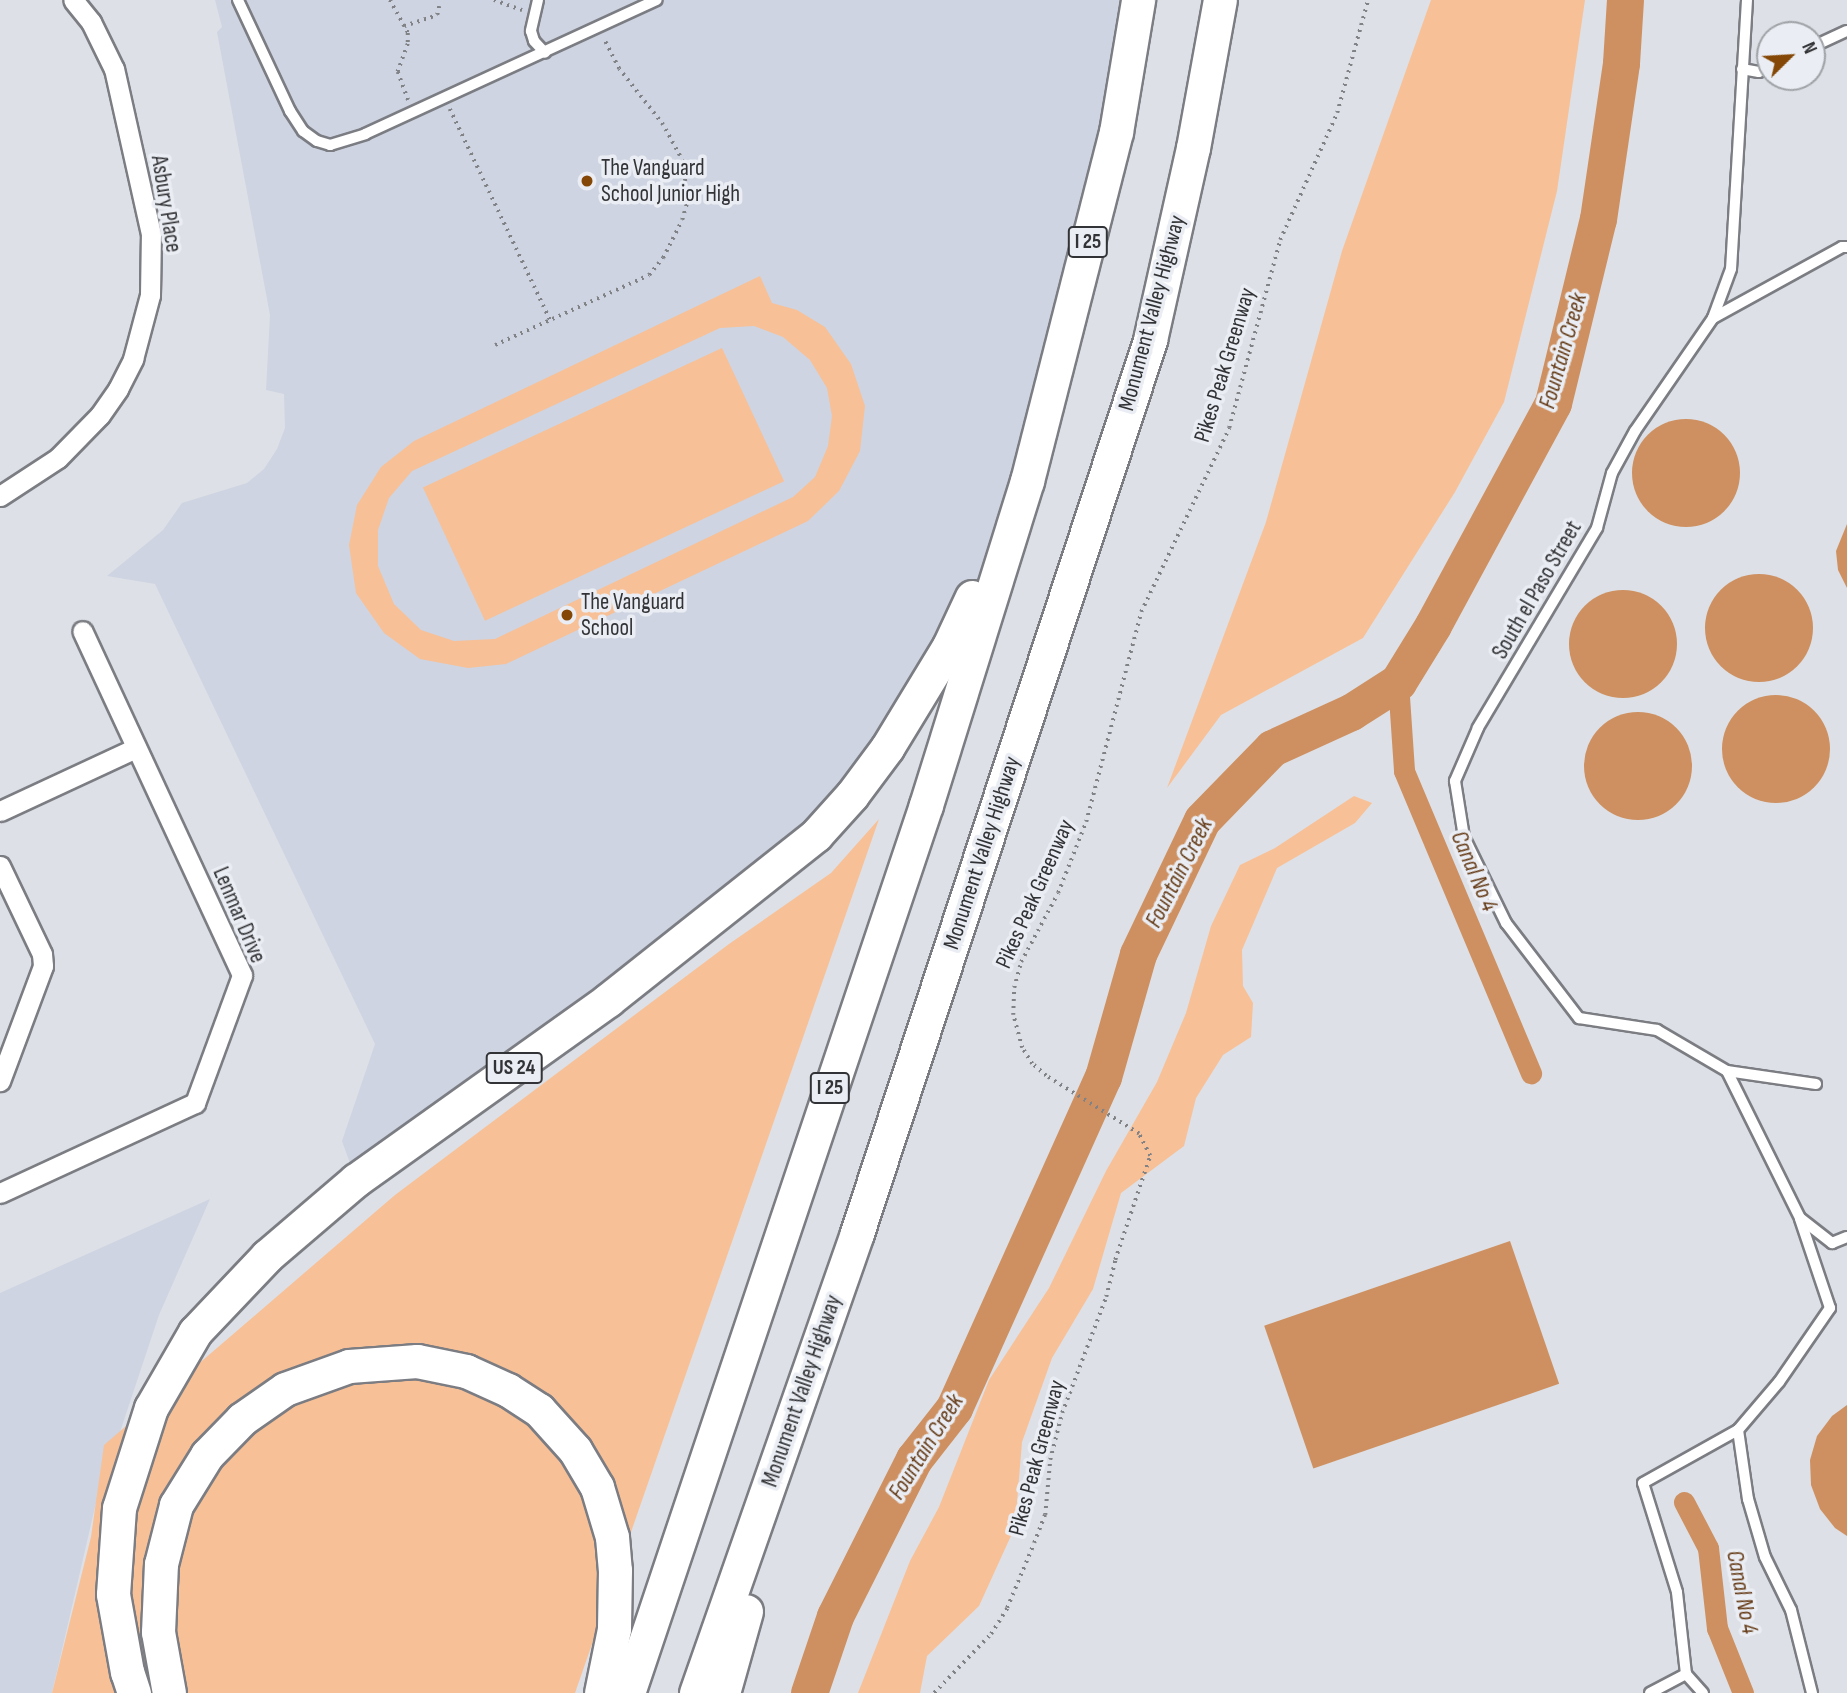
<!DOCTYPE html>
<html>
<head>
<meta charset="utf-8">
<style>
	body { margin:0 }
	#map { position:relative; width:1847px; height:1693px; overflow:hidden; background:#dde0e6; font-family:"Sofia Sans Condensed",sans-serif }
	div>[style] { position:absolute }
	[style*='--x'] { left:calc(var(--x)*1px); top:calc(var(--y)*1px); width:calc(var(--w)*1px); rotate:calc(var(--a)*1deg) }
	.built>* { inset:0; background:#ced4e1 }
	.green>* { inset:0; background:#f8c096; transform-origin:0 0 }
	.water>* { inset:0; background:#ce9060; transform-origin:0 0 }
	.round { border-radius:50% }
	.canal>* { height:21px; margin:-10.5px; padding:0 10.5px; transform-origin:10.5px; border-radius:10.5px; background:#ce9060 }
	.river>* { height:37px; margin:-18.5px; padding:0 18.5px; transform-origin:18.5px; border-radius:18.5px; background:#ce9060 }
	.path>* { height:3.5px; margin-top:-1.75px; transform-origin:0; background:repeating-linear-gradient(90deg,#808286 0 2px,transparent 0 7px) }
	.roads { filter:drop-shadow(2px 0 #7b7d83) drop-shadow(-2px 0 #7b7d83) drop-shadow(0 2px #7b7d83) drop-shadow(0 -2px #7b7d83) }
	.service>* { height:10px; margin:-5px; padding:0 5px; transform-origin:5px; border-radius:5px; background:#fff }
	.minor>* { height:19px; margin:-9.5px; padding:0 9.5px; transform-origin:9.5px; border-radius:9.5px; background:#fff }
	.motorway>* { height:33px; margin:-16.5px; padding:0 16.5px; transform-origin:16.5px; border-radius:16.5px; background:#fff }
	.dots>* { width:19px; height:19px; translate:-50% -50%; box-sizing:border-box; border:4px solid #eaedf3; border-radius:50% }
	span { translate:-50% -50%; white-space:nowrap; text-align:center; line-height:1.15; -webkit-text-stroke:7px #eaedf3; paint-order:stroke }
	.shield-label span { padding:2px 5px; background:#eaedf3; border:2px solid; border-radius:5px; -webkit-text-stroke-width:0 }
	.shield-label { font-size:21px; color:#323336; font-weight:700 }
	.poi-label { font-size:23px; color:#323336 }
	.left { translate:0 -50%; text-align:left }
	.street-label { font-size:23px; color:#323336 }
	.water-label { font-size:24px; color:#663c18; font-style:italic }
	.north { position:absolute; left:1756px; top:21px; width:70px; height:70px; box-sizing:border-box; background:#eaedf3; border:2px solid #a0a3a7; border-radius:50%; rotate:66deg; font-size:19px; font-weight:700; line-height:28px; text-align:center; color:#323336 }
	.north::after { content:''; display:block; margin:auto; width:24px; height:32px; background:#844705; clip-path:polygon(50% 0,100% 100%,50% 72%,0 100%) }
</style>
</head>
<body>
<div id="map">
	<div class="built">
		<i style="clip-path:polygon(215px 0,1138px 0,1027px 481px,949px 646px,815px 835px,356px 1180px,342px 1141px,375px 1044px,155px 584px,107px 576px,163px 530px,182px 503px,247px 483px,264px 469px,277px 449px,285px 428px,284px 394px,266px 390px,270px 315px,217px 32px,222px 27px)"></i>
		<i style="clip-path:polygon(210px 1199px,159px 1315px,95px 1507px,52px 1693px,0 1693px,0 1293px)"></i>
	</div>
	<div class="green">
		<i style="clip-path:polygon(1431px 0,1585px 0,1557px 191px,1504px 402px,1455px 492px,1363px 638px,1221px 715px,1167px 788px,1266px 522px,1342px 251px)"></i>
		<i style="clip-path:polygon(evenodd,760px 276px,772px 303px,797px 310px,825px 327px,851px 364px,865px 406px,860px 451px,839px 491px,808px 521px,506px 664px,468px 668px,420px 659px,384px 633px,356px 593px,349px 545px,357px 505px,381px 467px,414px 441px,760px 276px,754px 326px,783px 337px,810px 360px,827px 388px,832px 416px,828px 446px,815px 477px,793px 497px,495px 639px,454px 641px,421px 630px,394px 604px,378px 566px,378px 530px,389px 498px,412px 471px,720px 328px,754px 326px)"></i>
		<i style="left:722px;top:348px;width:147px;height:330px;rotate:65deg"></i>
		<i style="clip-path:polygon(1354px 796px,1372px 803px,1355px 823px,1277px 868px,1242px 950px,1243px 986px,1253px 1003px,1251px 1037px,1223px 1055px,1196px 1098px,1184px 1146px,1121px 1193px,1093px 1289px,1052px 1358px,1022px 1442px,1015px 1527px,979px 1606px,927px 1656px,920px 1693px,858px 1693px,910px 1561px,939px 1507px,989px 1380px,1049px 1288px,1106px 1171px,1157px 1082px,1186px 1013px,1211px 926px,1240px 865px,1275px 848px)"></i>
		<i style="clip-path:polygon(879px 819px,575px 1693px,52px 1693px,91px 1537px,104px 1445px,395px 1195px,729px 944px,831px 873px)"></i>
	</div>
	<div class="water">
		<i class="round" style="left:1632px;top:419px;width:108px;height:108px"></i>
		<i style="clip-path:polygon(1847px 524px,1847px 588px,1838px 570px,1836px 551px)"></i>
		<i class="round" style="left:1705px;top:574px;width:108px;height:108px"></i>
		<i class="round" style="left:1569px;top:590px;width:108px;height:108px"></i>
		<i class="round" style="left:1722px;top:695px;width:108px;height:108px"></i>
		<i class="round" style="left:1584px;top:712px;width:108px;height:108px"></i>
		<i style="left:1510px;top:1241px;width:151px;height:260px;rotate:71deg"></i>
		<i style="clip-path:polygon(1847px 1405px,1847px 1536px,1835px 1528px,1820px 1509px,1811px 1485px,1810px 1460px,1817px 1436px,1832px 1416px)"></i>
	</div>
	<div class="canal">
		<i style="--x:1398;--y:682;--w:89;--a:86.1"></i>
		<i style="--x:1404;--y:771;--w:328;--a:67.2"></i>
		<i style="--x:1684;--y:1502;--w:52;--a:62.4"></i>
		<i style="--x:1708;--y:1548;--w:81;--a:83.6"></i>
		<i style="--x:1717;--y:1628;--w:70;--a:68.2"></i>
	</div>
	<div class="river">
		<i style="--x:809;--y:1693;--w:81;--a:-71.3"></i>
		<i style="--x:835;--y:1616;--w:176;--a:-63.3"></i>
		<i style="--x:914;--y:1459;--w:65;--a:-51.9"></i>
		<i style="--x:954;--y:1408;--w:363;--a:-65.8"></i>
		<i style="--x:1103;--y:1077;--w:128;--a:-74.1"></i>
		<i style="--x:1138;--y:954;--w:148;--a:-64.5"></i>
		<i style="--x:1202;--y:820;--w:100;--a:-45.8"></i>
		<i style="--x:1272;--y:748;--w:87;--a:-24.5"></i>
		<i style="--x:1351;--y:712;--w:56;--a:-32.6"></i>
		<i style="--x:1398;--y:682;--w:67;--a:-58.4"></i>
		<i style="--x:1433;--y:625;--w:252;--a:-61.6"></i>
		<i style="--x:1553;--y:403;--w:189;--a:-76.3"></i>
		<i style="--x:1598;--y:219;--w:158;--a:-81.6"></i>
		<i style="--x:1621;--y:63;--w:63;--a:-86.4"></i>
	</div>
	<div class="path">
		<i style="--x:390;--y:0;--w:38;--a:61"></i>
		<i style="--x:408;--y:33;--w:11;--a:90"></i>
		<i style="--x:408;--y:44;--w:30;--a:110"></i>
		<i style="--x:398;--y:72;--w:30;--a:70"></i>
		<i style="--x:494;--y:0;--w:30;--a:20"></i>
		<i style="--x:404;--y:26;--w:35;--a:-18"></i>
		<i style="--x:437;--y:15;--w:9;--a:-77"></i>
		<i style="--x:450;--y:109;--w:233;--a:64.6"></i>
		<i style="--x:495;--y:345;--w:169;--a:-24.4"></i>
		<i style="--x:649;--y:275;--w:22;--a:-51"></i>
		<i style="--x:663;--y:258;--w:42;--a:-63.4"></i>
		<i style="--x:682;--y:220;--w:19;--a:-74"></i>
		<i style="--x:687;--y:202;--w:40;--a:-95.7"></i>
		<i style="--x:683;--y:162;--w:42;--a:-118.4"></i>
		<i style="--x:663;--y:125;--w:71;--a:-128.2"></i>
		<i style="--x:619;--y:69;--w:34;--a:-117"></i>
		<i style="--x:934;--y:1693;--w:82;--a:-46"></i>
		<i style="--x:991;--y:1634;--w:31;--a:-58"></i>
		<i style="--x:1007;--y:1608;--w:70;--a:-67.4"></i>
		<i style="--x:1034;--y:1543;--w:30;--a:-69"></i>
		<i style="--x:1045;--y:1515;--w:55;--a:-84.8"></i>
		<i style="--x:1050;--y:1460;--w:49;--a:-75.7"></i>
		<i style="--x:1062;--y:1413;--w:124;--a:-69.2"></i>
		<i style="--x:1106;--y:1297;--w:38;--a:-76"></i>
		<i style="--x:1115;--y:1260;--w:110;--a:-71.4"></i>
		<i style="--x:1150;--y:1156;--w:25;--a:-117"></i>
		<i style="--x:1139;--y:1134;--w:110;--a:-148.1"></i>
		<i style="--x:1046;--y:1076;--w:18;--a:-139"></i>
		<i style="--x:1032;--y:1064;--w:19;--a:-122"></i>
		<i style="--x:1022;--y:1048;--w:34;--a:-105"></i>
		<i style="--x:1013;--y:1015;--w:27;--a:-88"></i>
		<i style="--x:1014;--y:988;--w:27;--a:-75"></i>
		<i style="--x:1021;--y:962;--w:78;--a:-61.8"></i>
		<i style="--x:1058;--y:893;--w:76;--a:-68.5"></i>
		<i style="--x:1086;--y:822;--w:217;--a:-75.3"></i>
		<i style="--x:1141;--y:612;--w:204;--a:-64.4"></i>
		<i style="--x:1229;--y:428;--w:195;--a:-74.8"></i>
		<i style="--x:1280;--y:240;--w:139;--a:-65.8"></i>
		<i style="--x:1337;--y:113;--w:117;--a:-74.7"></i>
	</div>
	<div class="roads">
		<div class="service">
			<i style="--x:238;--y:0;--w:123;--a:64.9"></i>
			<i style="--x:290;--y:111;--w:24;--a:57"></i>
			<i style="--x:303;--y:131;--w:17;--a:36"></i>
			<i style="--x:317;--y:141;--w:14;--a:17"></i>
			<i style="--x:330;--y:145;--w:37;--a:-17"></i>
			<i style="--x:365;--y:134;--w:321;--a:-24.7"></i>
			<i style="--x:538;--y:0;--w:32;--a:103"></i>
			<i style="--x:531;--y:31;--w:10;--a:73"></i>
			<i style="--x:534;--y:41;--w:16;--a:47"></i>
			<i style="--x:1747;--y:0;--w:269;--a:93.4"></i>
			<i style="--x:1731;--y:269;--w:52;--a:110.2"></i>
			<i style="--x:1713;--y:318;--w:137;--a:124.6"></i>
			<i style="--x:1635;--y:431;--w:48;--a:118.7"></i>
			<i style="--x:1612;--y:473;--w:57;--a:105.3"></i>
			<i style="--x:1597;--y:528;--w:233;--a:120.8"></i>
			<i style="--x:1478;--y:728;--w:58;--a:113.5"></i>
			<i style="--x:1455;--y:781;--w:57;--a:80.9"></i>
			<i style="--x:1464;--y:837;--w:96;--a:64"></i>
			<i style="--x:1506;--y:923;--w:120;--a:52.5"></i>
			<i style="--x:1579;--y:1018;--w:79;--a:8.7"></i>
			<i style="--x:1657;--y:1030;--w:81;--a:30.4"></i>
			<i style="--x:1727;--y:1071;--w:164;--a:63.6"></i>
			<i style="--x:1800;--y:1218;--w:41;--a:38"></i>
			<i style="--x:1832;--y:1243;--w:16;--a:-22"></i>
			<i style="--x:1812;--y:47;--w:38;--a:-25"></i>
			<i style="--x:1742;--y:69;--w:17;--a:10"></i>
			<i style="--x:1759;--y:72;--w:12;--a:-24"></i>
			<i style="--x:1713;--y:318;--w:147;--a:-28.8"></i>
			<i style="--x:1842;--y:247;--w:5;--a:0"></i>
			<i style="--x:1727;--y:1071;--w:90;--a:8.3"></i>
			<i style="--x:1738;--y:1430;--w:70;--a:81.8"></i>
			<i style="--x:1748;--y:1499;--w:60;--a:73.7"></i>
			<i style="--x:1765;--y:1557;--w:59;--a:63.9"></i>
			<i style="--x:1791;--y:1610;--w:86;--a:75.8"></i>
			<i style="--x:1650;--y:1693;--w:41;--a:-27.8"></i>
			<i style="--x:1703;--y:1693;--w:25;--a:-132"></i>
			<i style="--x:1686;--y:1674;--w:82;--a:-96.3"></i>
			<i style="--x:1677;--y:1592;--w:114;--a:-107.3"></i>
			<i style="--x:1643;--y:1483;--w:109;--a:-29.2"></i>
			<i style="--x:1738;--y:1430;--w:63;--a:-49.5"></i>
			<i style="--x:1779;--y:1382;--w:90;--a:-55.4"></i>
			<i style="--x:1830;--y:1308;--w:94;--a:-108.6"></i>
		</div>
		<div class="minor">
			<i style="--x:0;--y:496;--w:69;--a:-33.2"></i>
			<i style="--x:58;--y:458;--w:60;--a:-45.7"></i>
			<i style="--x:100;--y:415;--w:32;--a:-55"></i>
			<i style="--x:118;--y:389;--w:34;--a:-63"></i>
			<i style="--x:133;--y:359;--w:66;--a:-75.1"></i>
			<i style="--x:150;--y:295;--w:61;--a:-89.1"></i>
			<i style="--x:151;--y:234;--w:169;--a:-102.6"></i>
			<i style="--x:114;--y:69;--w:52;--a:-116.1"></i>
			<i style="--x:91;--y:22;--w:28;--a:-129"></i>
			<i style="--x:0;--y:811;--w:150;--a:-24.9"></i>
			<i style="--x:0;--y:866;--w:98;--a:64.5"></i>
			<i style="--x:42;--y:954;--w:12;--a:85"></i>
			<i style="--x:43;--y:966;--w:123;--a:110.5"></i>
			<i style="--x:0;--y:1193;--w:215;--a:-24.8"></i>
			<i style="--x:195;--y:1103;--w:136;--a:-69.8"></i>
			<i style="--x:242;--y:975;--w:379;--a:-114.9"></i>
		</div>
		<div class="motorway">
			<i style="--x:134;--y:1693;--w:22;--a:-108"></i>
			<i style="--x:127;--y:1672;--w:79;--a:-100.2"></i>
			<i style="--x:113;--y:1594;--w:86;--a:-86"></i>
			<i style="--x:119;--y:1508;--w:105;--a:-72.3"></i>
			<i style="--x:151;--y:1408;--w:88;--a:-59.9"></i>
			<i style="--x:195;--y:1332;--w:105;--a:-46.5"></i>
			<i style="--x:267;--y:1256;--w:117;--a:-40.5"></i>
			<i style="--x:356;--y:1180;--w:310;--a:-35.5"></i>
			<i style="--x:608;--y:1000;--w:265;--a:-38.4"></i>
			<i style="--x:816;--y:835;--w:54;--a:-48"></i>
			<i style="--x:852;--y:795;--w:59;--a:-53.3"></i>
			<i style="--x:887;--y:748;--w:119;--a:-58.7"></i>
			<i style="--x:949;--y:646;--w:54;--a:-64.9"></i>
			<i style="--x:169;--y:1693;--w:62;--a:-100.2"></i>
			<i style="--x:158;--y:1632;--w:68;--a:-87.5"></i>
			<i style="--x:161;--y:1564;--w:61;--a:-75.7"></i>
			<i style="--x:176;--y:1505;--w:59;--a:-58.2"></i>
			<i style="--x:207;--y:1455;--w:50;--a:-45.8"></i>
			<i style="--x:242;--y:1419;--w:52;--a:-34.9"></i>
			<i style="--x:285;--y:1389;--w:68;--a:-19.8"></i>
			<i style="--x:349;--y:1366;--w:68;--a:-4.2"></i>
			<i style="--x:417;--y:1361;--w:50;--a:11.5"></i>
			<i style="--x:466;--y:1371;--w:46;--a:24.3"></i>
			<i style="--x:508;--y:1390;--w:37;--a:33"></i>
			<i style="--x:539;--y:1410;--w:54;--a:48"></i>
			<i style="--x:575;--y:1450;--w:43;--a:59.3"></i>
			<i style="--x:597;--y:1487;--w:52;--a:73.3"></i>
			<i style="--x:612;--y:1537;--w:33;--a:85"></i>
			<i style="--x:615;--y:1570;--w:59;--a:91"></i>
			<i style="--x:614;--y:1629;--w:65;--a:101.5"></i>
			<i style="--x:628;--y:1693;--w:937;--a:-71.45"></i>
			<i style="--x:926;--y:805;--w:339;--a:-72.7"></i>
			<i style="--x:1027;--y:481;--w:360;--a:-75.7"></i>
			<i style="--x:1116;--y:132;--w:134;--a:-80.5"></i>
			<i style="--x:696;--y:1693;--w:487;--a:-70.7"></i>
			<i style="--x:857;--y:1233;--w:940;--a:-71.83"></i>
			<i style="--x:1150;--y:340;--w:197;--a:-77.4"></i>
			<i style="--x:1193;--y:148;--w:150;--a:-79.7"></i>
			<i style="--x:723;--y:1693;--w:85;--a:-74.3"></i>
		</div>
	</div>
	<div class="dots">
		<i style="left:587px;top:181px;background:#844705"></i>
		<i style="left:567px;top:615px;background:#844705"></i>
	</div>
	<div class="shield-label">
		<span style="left:1088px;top:242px">I 25</span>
		<span style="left:514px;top:1068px">US 24</span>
		<span style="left:830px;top:1088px">I 25</span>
	</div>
	<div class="poi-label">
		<span class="left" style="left:601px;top:181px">The Vanguard<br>School Junior High</span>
		<span class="left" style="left:581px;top:615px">The Vanguard<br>School</span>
	</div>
	<div class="street-label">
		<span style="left:166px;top:204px;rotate:81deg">Asbury Place</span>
		<span style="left:1152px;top:313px;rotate:-75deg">Monument Valley Highway</span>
		<span style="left:1225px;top:365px;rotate:-73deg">Pikes Peak Greenway</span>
		<span style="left:1537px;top:590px;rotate:-60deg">South el Paso Street</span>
		<span style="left:982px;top:853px;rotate:-72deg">Monument Valley Highway</span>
		<span style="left:1035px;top:894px;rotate:-66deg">Pikes Peak Greenway</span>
		<span style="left:239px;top:915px;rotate:67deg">Lenmar Drive</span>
		<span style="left:802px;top:1391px;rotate:-71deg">Monument Valley Highway</span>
		<span style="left:1037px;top:1458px;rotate:-75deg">Pikes Peak Greenway</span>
	</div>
	<div class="water-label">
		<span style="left:1563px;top:351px;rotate:-74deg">Fountain Creek</span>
		<span style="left:1474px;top:871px;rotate:67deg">Canal No 4</span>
		<span style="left:1179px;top:873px;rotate:-63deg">Fountain Creek</span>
		<span style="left:926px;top:1447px;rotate:-58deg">Fountain Creek</span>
		<span style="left:1742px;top:1592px;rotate:79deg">Canal No 4</span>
	</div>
	<div class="north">N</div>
</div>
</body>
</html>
